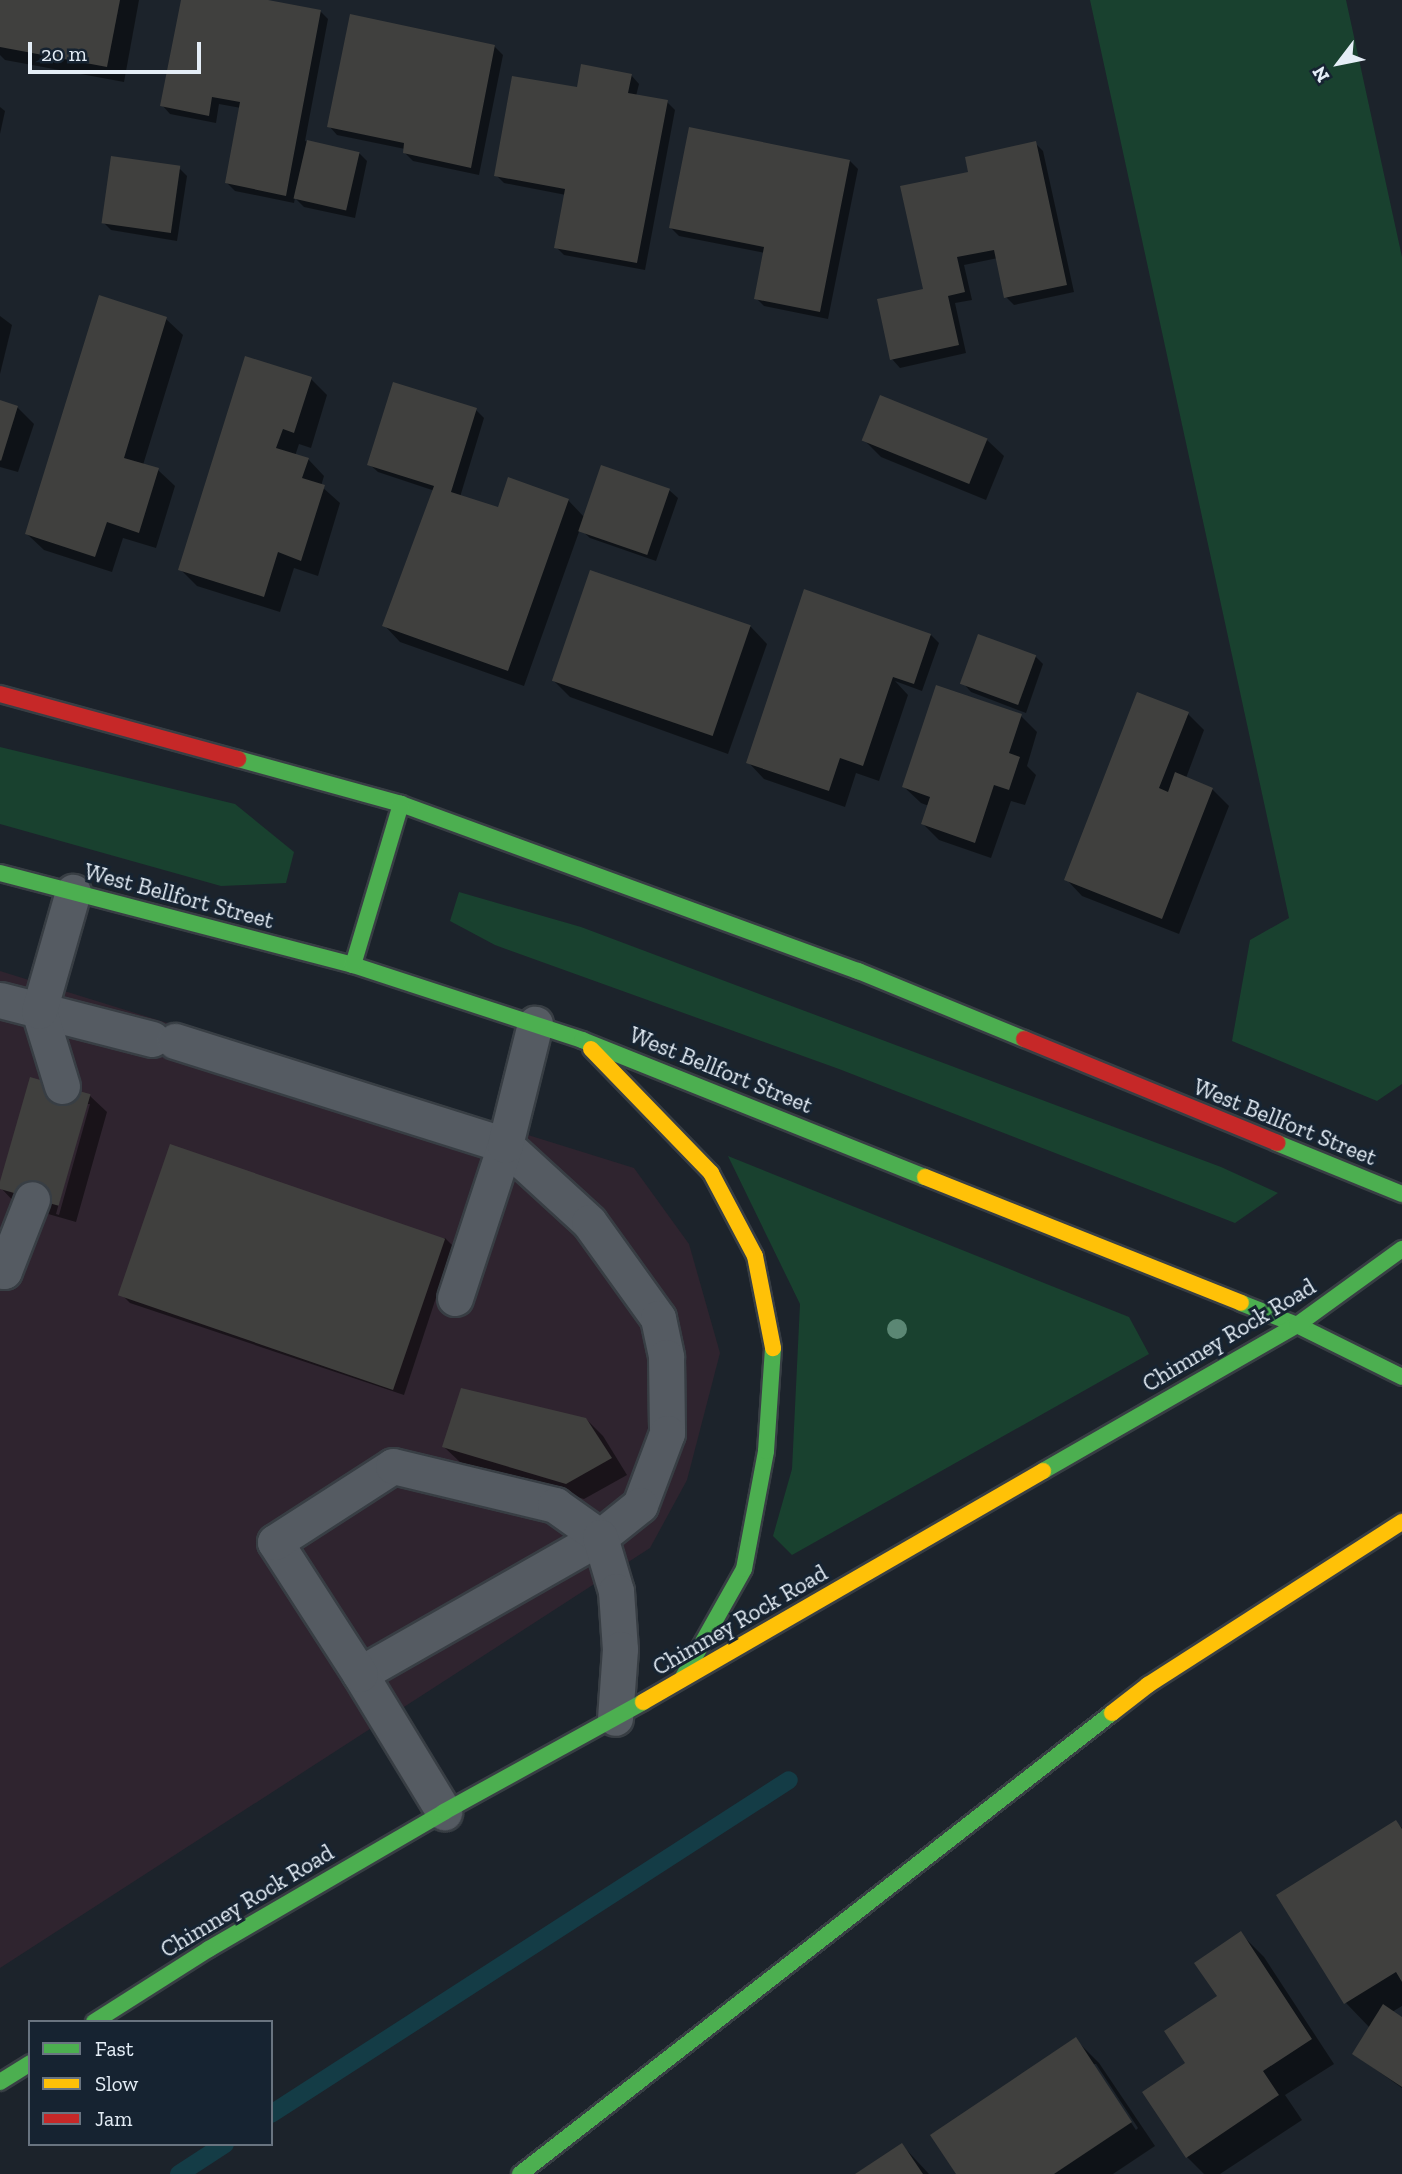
<!DOCTYPE html>
<html>
<head>
<meta charset="utf-8">
<style>
	body { margin:0 }
	#map { position:relative; width:1402px; height:2174px; overflow:hidden; background:#1c232b; font-family:"Zilla Slab",serif }
	div>[style] { position:absolute }
	[style*='--x'] { left:calc(var(--x)*1px); top:calc(var(--y)*1px); width:calc(var(--w)*1px); rotate:calc(var(--a)*1deg) }
	.commercial>* { inset:0; background:#2f242f }
	.green>* { inset:0; background:#19412f }
	.shadow>* { inset:0; background:#0007 }
	.stream>* { height:18px; margin:-9px; padding:0 9px; transform-origin:9px; border-radius:9px; background:#143c46 }
	.building>* { inset:0; background:#40403e; transform-origin:0 0 }
	.roads { filter:drop-shadow(2px 0 #383e44) drop-shadow(-2px 0 #383e44) drop-shadow(0 2px #383e44) drop-shadow(0 -2px #383e44) }
	.lane>* { height:35px; margin:-17.5px; padding:0 17.5px; transform-origin:17.5px; border-radius:17.5px; background:#555b62 }
	.fast>* { height:16px; margin:-8px; padding:0 8px; transform-origin:8px; border-radius:8px; background:#4caf50 }
	.slow>* { height:16px; margin:-8px; padding:0 8px; transform-origin:8px; border-radius:8px; background:#ffc107 }
	.jam>* { height:16px; margin:-8px; padding:0 8px; transform-origin:8px; border-radius:8px; background:#c62828 }
	.trees>* { width:20px; height:20px; margin:-10px; border-radius:50%; background:#5b8774 }
	span { translate:-50% -50%; white-space:nowrap; text-align:center; line-height:1.15; -webkit-text-stroke:6px #162331; paint-order:stroke }
	.street-label { font-size:23px; color:#e5eef7 }
	.legend { position:absolute; left:28px; top:2020px; width:245px; height:126px; box-sizing:border-box; background:#162331; border:2px solid #697480; margin:0; padding:9px 12px; list-style:none; font-size:21px; color:#e5eef7 }
	.legend li { display:flex; align-items:center; gap:14px; height:35px }
	.legend b { width:35px; border:2px solid #697480 }
	.north { position:absolute; left:1304px; top:28px; width:70px; height:70px; -webkit-text-stroke:5px #162331; paint-order:stroke; rotate:238deg; font-size:19px; font-weight:700; line-height:28px; text-align:center; color:#e5eef7 }
	.north::after { content:''; display:block; margin:auto; width:24px; height:32px; background:#e5eef7; clip-path:polygon(50% 0,100% 100%,50% 72%,0 100%) }
	.scale { position:absolute; left:28px; top:42px; width:173px; height:32px; box-sizing:border-box; border:4px solid #e5eef7; border-top:0; padding-left:9px; font-size:21px; line-height:24px; white-space:nowrap; color:#e5eef7; -webkit-text-stroke:5px #162331; paint-order:stroke }
</style>
</head>
<body>
<div id="map">
	<div class="commercial">
		<i style="clip-path:polygon(0 971px,634px 1168px,689px 1244px,720px 1353px,687px 1480px,650px 1548px,0 1968px)"></i>
	</div>
	<div class="green">
		<i style="clip-path:polygon(1090px 0,1346px 0,1402px 257px,1402px 1084px,1377px 1101px,1232px 1041px,1250px 940px,1289px 918px)"></i>
		<i style="clip-path:polygon(0 747px,235px 804px,294px 852px,286px 883px,221px 886px,0 824px)"></i>
		<i style="clip-path:polygon(459px 892px,581px 927px,1221px 1167px,1278px 1193px,1235px 1223px,839px 1069px,495px 945px,450px 921px)"></i>
		<i style="clip-path:polygon(728px 1156px,1129px 1317px,1149px 1354px,792px 1555px,773px 1536px,792px 1469px,800px 1304px)"></i>
	</div>
	<div class="shadow">
		<i style="clip-path:polygon(0 0,139px 0,124px 82px,5px 60px,0 55px)"></i>
		<i style="clip-path:polygon(182px 0,261px 0,320px 11px,328px 19px,305px 141px,359px 153px,367px 161px,355px 218px,304px 207px,295px 198px,294px 203px,235px 191px,227px 183px,241px 108px,219px 104px,216px 123px,170px 114px,162px 105px)"></i>
		<i style="clip-path:polygon(494px 46px,503px 55px,479px 175px,413px 161px,405px 153px,405px 149px,337px 135px,329px 126px)"></i>
		<i style="clip-path:polygon(631px 75px,639px 84px,636px 96px,667px 102px,675px 110px,645px 270px,564px 255px,556px 247px,566px 195px,504px 183px,496px 175px)"></i>
		<i style="clip-path:polygon(0 107px,5px 111px,0 134px)"></i>
		<i style="clip-path:polygon(1035px 143px,1043px 151px,1074px 292px,1014px 305px,1006px 297px,998px 258px,964px 265px,972px 300px,955px 303px,966px 353px,900px 368px,892px 359px,925px 290px,970px 173px)"></i>
		<i style="clip-path:polygon(850px 161px,858px 169px,828px 319px,764px 306px,756px 298px,765px 253px,679px 236px,671px 228px)"></i>
		<i style="clip-path:polygon(179px 168px,187px 176px,177px 241px,111px 230px,103px 222px)"></i>
		<i style="clip-path:polygon(100px 298px,166px 319px,183px 335px,143px 465px,158px 470px,175px 486px,156px 548px,123px 538px,112px 572px,44px 550px,27px 534px)"></i>
		<i style="clip-path:polygon(0 316px,12px 325px,0 374px)"></i>
		<i style="clip-path:polygon(311px 379px,327px 395px,311px 448px,299px 444px,295px 456px,308px 459px,324px 476px,321px 486px,340px 503px,318px 576px,294px 568px,280px 612px,197px 586px,180px 569px)"></i>
		<i style="clip-path:polygon(0 402px,17px 407px,34px 424px,18px 472px,0 467px)"></i>
		<i style="clip-path:polygon(476px 410px,484px 418px,460px 497px,499px 510px,568px 500px,585px 518px,669px 490px,678px 498px,656px 561px,590px 538px,580px 529px,524px 686px,400px 642px,384px 625px,435px 491px,378px 472px,369px 464px)"></i>
		<i style="clip-path:polygon(987px 440px,1004px 456px,986px 500px,881px 457px,865px 441px)"></i>
		<i style="clip-path:polygon(591px 572px,751px 627px,767px 644px,728px 754px,570px 697px,553px 680px)"></i>
		<i style="clip-path:polygon(931px 635px,939px 643px,922px 691px,895px 681px,908px 695px,879px 781px,856px 773px,845px 807px,764px 779px,748px 762px)"></i>
		<i style="clip-path:polygon(1035px 656px,1043px 664px,1026px 713px,971px 692px,963px 683px)"></i>
		<i style="clip-path:polygon(1188px 714px,1204px 730px,1186px 778px,1212px 789px,1229px 806px,1179px 934px,1082px 896px,1066px 879px)"></i>
		<i style="clip-path:polygon(1021px 716px,1037px 732px,1027px 766px,1036px 775px,1025px 805px,1011px 801px,991px 858px,939px 840px,923px 824px,929px 806px,921px 803px,904px 787px)"></i>
		<i style="clip-path:polygon(evenodd,90px 1096px,107px 1112px,76px 1222px,17px 1205px,1px 1188px,90px 1096px,86px 1104px,90px 1104px,59px 1215px,56px 1214px,86px 1104px)"></i>
		<i style="clip-path:polygon(445px 1238px,453px 1246px,404px 1395px,130px 1303px,122px 1295px)"></i>
		<i style="clip-path:polygon(586px 1419px,603px 1436px,627px 1475px,584px 1499px,461px 1463px,444px 1447px)"></i>
		<i style="clip-path:polygon(1396px 1822px,1402px 1828px,1402px 2006px,1392px 2012px,1402px 2019px,1402px 2088px,1354px 2054px,1370px 2028px,1346px 2003px)"></i>
		<i style="clip-path:polygon(1241px 1934px,1264px 1957px,1334px 2064px,1285px 2095px,1302px 2120px,1220px 2174px,1204px 2174px,1187px 2157px,1188px 2063px,1219px 1997px)"></i>
		<i style="clip-path:polygon(evenodd,1075px 2039px,1099px 2063px,1155px 2146px,1113px 2174px,958px 2174px,1075px 2039px,1092px 2064px,1096px 2064px,1138px 2128px,1136px 2130px,1092px 2064px)"></i>
		<i style="clip-path:polygon(902px 2145px,929px 2174px,858px 2174px)"></i>
	</div>
	<div class="stream">
		<i style="--x:271;--y:2114;--w:616;--a:-32.81"></i>
		<i style="--x:179;--y:2174;--w:55;--a:-33.1"></i>
	</div>
	<div class="building">
		<i style="clip-path:polygon(0 0,120px 0,107px 67px,0 47px)"></i>
		<i style="clip-path:polygon(181px 0,268px 0,321px 10px,286px 196px,225px 183px,240px 102px,212px 97px,209px 116px,160px 106px)"></i>
		<i style="clip-path:polygon(350px 14px,495px 45px,471px 168px,403px 153px,404px 143px,327px 127px)"></i>
		<i style="clip-path:polygon(581px 64px,632px 74px,628px 93px,668px 100px,637px 263px,554px 248px,565px 189px,494px 176px,512px 76px,577px 87px)"></i>
		<i style="clip-path:polygon(689px 127px,850px 160px,820px 312px,754px 299px,764px 247px,669px 228px)"></i>
		<i style="left:307px;top:140px;width:54px;height:60px;rotate:13deg"></i>
		<i style="clip-path:polygon(1036px 141px,1067px 285px,1004px 298px,994px 250px,957px 257px,965px 292px,948px 296px,959px 345px,890px 360px,877px 299px,923px 289px,900px 186px,968px 172px,965px 157px)"></i>
		<i style="left:111px;top:156px;width:70px;height:68px;rotate:8deg"></i>
		<i style="clip-path:polygon(99px 295px,167px 317px,124px 458px,159px 468px,139px 533px,107px 522px,95px 557px,25px 534px)"></i>
		<i style="clip-path:polygon(245px 356px,312px 377px,294px 433px,283px 429px,276px 448px,309px 458px,302px 478px,325px 485px,301px 561px,278px 552px,264px 597px,178px 570px)"></i>
		<i style="clip-path:polygon(393px 382px,477px 408px,451px 492px,498px 507px,508px 477px,569px 499px,508px 671px,382px 626px,434px 486px,367px 465px)"></i>
		<i style="left:880px;top:395px;width:116px;height:49px;rotate:22deg"></i>
		<i style="clip-path:polygon(0 400px,18px 406px,1px 461px,0 460px)"></i>
		<i style="left:601px;top:465px;width:73px;height:70px;rotate:19deg"></i>
		<i style="left:590px;top:570px;width:170px;height:117px;rotate:19deg"></i>
		<i style="clip-path:polygon(804px 589px,931px 634px,914px 684px,893px 677px,863px 766px,840px 758px,829px 791px,746px 763px)"></i>
		<i style="left:978px;top:634px;width:62px;height:53px;rotate:20deg"></i>
		<i style="clip-path:polygon(936px 685px,1022px 714px,1009px 753px,1020px 757px,1009px 790px,994px 785px,975px 843px,921px 824px,930px 797px,902px 787px)"></i>
		<i style="clip-path:polygon(1137px 692px,1189px 712px,1159px 788px,1168px 792px,1175px 772px,1213px 788px,1162px 919px,1064px 880px)"></i>
		<i style="left:30px;top:1077px;width:63px;height:116px;rotate:16deg"></i>
		<i style="left:170px;top:1144px;width:291px;height:160px;rotate:19deg"></i>
		<i style="clip-path:polygon(461px 1388px,586px 1418px,612px 1458px,566px 1484px,442px 1447px)"></i>
		<i style="clip-path:polygon(1396px 1820px,1402px 1829px,1402px 1982px,1396px 1972px,1344px 2004px,1276px 1895px)"></i>
		<i style="clip-path:polygon(1241px 1931px,1312px 2039px,1263px 2071px,1279px 2095px,1186px 2158px,1142px 2092px,1185px 2063px,1164px 2031px,1217px 1996px,1194px 1963px)"></i>
		<i style="clip-path:polygon(1383px 2004px,1402px 2017px,1402px 2087px,1352px 2054px)"></i>
		<i style="clip-path:polygon(1076px 2037px,1132px 2122px,1054px 2174px,956px 2174px,930px 2135px)"></i>
		<i style="clip-path:polygon(902px 2143px,923px 2174px,855px 2174px)"></i>
	</div>
	<div class="roads">
		<div class="lane">
			<i style="--x:0;--y:1000;--w:157;--a:14.4"></i>
			<i style="--x:175;--y:1041;--w:346;--a:17.5"></i>
			<i style="--x:505;--y:1145;--w:114;--a:42.5"></i>
			<i style="--x:589;--y:1222;--w:118;--a:54.3"></i>
			<i style="--x:658;--y:1318;--w:40;--a:78"></i>
			<i style="--x:666;--y:1357;--w:76;--a:89.2"></i>
			<i style="--x:667;--y:1433;--w:77;--a:110.6"></i>
			<i style="--x:640;--y:1505;--w:51;--a:141.3"></i>
			<i style="--x:600;--y:1537;--w:276;--a:150.3"></i>
			<i style="--x:360;--y:1674;--w:162;--a:58.7"></i>
			<i style="--x:62;--y:1086;--w:78;--a:-107"></i>
			<i style="--x:39;--y:1011;--w:124;--a:-74.1"></i>
			<i style="--x:0;--y:1270;--w:4;--a:14"></i>
			<i style="--x:4;--y:1271;--w:77;--a:-68.7"></i>
			<i style="--x:455;--y:1298;--w:161;--a:-71.9"></i>
			<i style="--x:505;--y:1145;--w:125;--a:-76.1"></i>
			<i style="--x:360;--y:1674;--w:157;--a:-122.8"></i>
			<i style="--x:275;--y:1542;--w:140;--a:-32.8"></i>
			<i style="--x:393;--y:1466;--w:167;--a:13.5"></i>
			<i style="--x:555;--y:1505;--w:55;--a:35.4"></i>
			<i style="--x:600;--y:1537;--w:56;--a:73.5"></i>
			<i style="--x:616;--y:1591;--w:58;--a:86.1"></i>
			<i style="--x:620;--y:1649;--w:69;--a:94.1"></i>
		</div>
		<div class="fast">
			<i style="--x:238;--y:759;--w:169;--a:15.4"></i>
			<i style="--x:401;--y:804;--w:487;--a:20.1"></i>
			<i style="--x:858;--y:971;--w:179;--a:22.3"></i>
			<i style="--x:0;--y:873;--w:365;--a:14.6"></i>
			<i style="--x:353;--y:965;--w:241;--a:18.1"></i>
			<i style="--x:582;--y:1040;--w:369;--a:21.8"></i>
			<i style="--x:353;--y:965;--w:168;--a:-73.4"></i>
			<i style="--x:1277;--y:1143;--w:135;--a:22.2"></i>
			<i style="--x:1241;--y:1303;--w:60;--a:21.4"></i>
			<i style="--x:1297;--y:1325;--w:117;--a:26.3"></i>
			<i style="--x:1043;--y:1471;--w:293;--a:-29.9"></i>
			<i style="--x:1297;--y:1325;--w:130;--a:-35.9"></i>
			<i style="--x:682;--y:1679;--w:126;--a:-60.6"></i>
			<i style="--x:744;--y:1569;--w:120;--a:-79.4"></i>
			<i style="--x:766;--y:1451;--w:103;--a:-86.1"></i>
			<i style="--x:94;--y:2022;--w:136;--a:-32.4"></i>
			<i style="--x:209;--y:1949;--w:272;--a:-30.2"></i>
			<i style="--x:444;--y:1812;--w:227;--a:-28.9"></i>
			<i style="--x:0;--y:2082;--w:36;--a:-32"></i>
			<i style="--x:520;--y:2174;--w:750;--a:-37.91"></i>
		</div>
		<div class="slow">
			<i style="--x:591;--y:1049;--w:173;--a:45.9"></i>
			<i style="--x:711;--y:1173;--w:94;--a:62.1"></i>
			<i style="--x:755;--y:1256;--w:94;--a:78.9"></i>
			<i style="--x:925;--y:1177;--w:340;--a:21.7"></i>
			<i style="--x:643;--y:1702;--w:462;--a:-30"></i>
			<i style="--x:1112;--y:1713;--w:46;--a:-37.9"></i>
			<i style="--x:1148;--y:1685;--w:302;--a:-32.7"></i>
		</div>
		<div class="jam">
			<i style="--x:0;--y:694;--w:247;--a:15.3"></i>
			<i style="--x:1024;--y:1039;--w:274;--a:22.3"></i>
		</div>
	</div>
	<div class="trees">
		<i style="left:897px;top:1329px"></i>
	</div>
	<div class="street-label">
		<span style="left:179px;top:896px;rotate:15deg">West Bellfort Street</span>
		<span style="left:721px;top:1070px;rotate:22deg">West Bellfort Street</span>
		<span style="left:1285px;top:1122px;rotate:22deg">West Bellfort Street</span>
		<span style="left:1229px;top:1335px;rotate:-31deg">Chimney Rock Road</span>
		<span style="left:740px;top:1620px;rotate:-30deg">Chimney Rock Road</span>
		<span style="left:247px;top:1901px;rotate:-31deg">Chimney Rock Road</span>
	</div>
	<ul class="legend">
	<li><b style="height:9px;background:#4caf50"></b>Fast</li>
	<li><b style="height:9px;background:#ffc107"></b>Slow</li>
	<li><b style="height:9px;background:#c62828"></b>Jam</li>
	</ul>
	<div class="north">N</div>
	<div class="scale">20 m</div>
</div>
</body>
</html>
